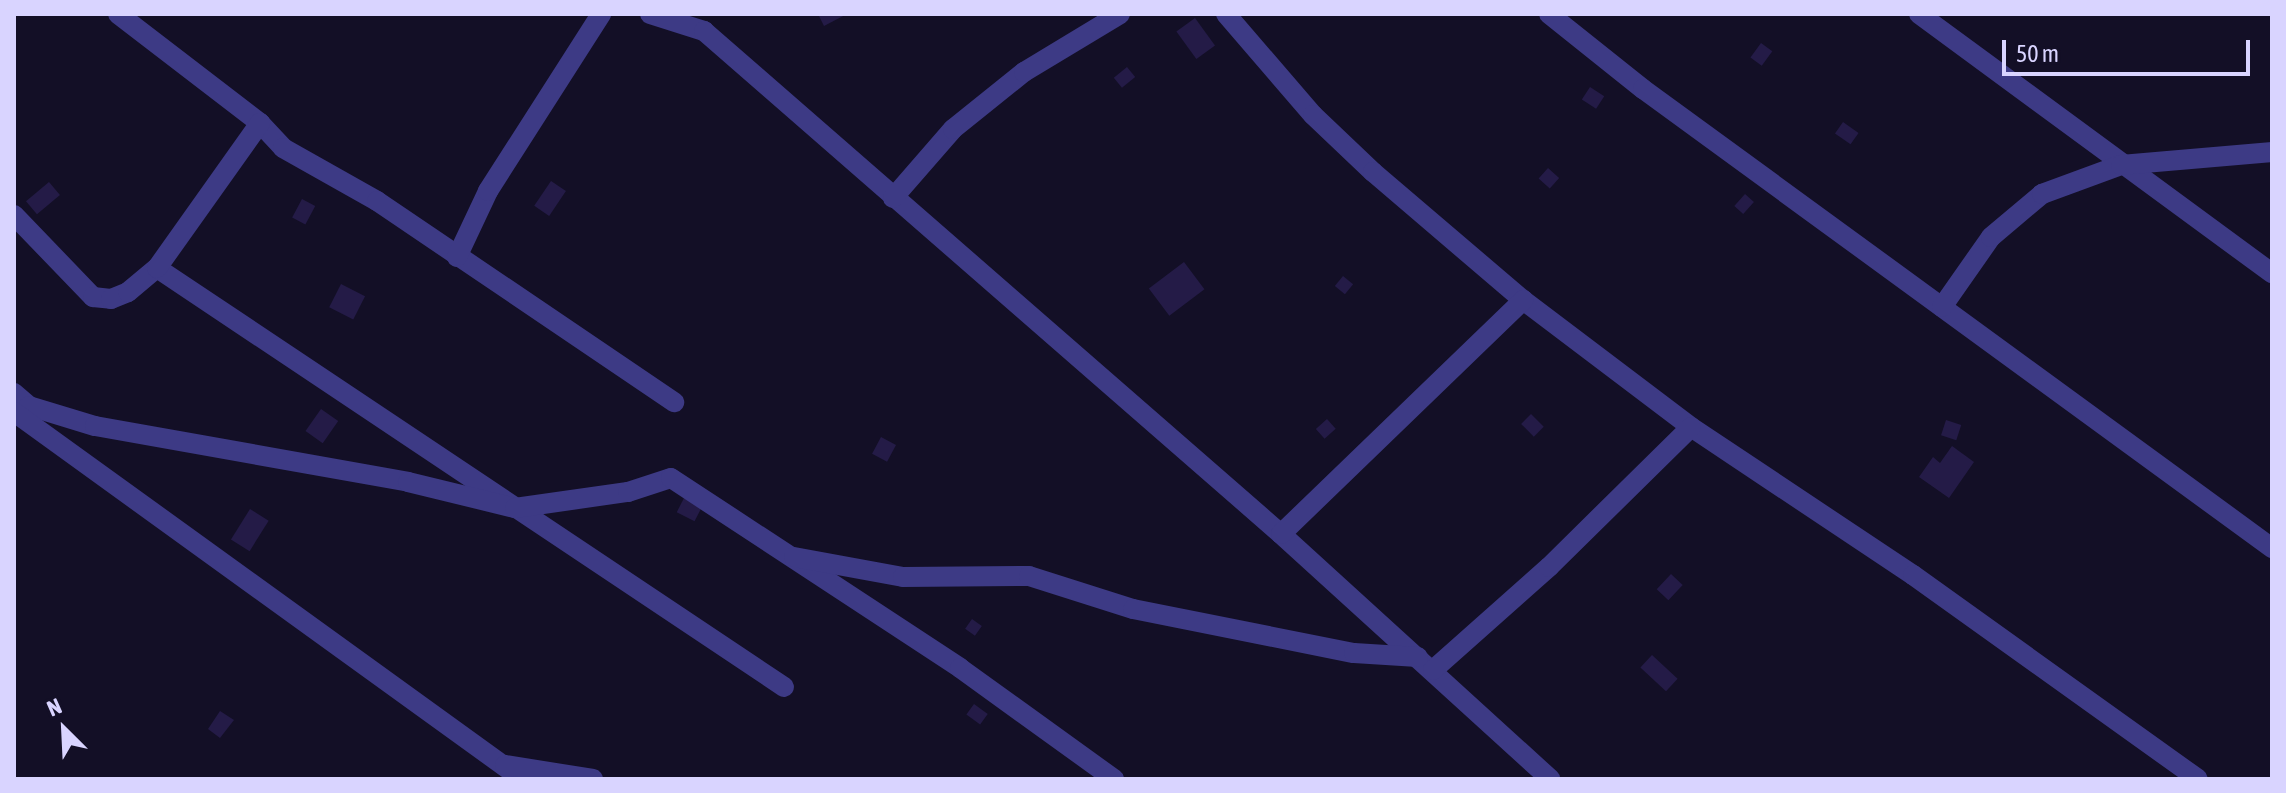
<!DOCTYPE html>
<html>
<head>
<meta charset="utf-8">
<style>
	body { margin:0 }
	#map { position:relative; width:2286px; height:793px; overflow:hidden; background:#130f26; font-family:"Asap Condensed",sans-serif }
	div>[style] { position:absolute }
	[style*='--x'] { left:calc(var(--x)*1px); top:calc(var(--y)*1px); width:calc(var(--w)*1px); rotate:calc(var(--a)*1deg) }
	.building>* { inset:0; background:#241b47; transform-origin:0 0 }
	.street>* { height:20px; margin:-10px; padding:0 10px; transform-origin:10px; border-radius:10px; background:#3d3a85 }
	span { translate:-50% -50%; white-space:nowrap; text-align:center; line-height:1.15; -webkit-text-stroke:7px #130f26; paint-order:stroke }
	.frame { position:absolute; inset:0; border:16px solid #d9d4ff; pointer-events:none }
	.north { position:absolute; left:24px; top:689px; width:80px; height:80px; -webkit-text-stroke:6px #130f26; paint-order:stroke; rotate:336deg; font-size:22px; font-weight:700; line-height:32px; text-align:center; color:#d9d4ff }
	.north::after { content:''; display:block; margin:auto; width:28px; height:36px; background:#d9d4ff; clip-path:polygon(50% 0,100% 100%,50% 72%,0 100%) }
	.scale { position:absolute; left:2002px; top:40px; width:248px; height:36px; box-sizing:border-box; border:4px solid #d9d4ff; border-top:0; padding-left:10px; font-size:24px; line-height:28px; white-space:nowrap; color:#d9d4ff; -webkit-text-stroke:6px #130f26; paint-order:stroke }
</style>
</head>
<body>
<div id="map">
	<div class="building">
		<i style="clip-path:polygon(818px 14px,847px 14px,824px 26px)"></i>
		<i style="left:1195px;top:18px;width:34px;height:23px;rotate:54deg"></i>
		<i style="left:1761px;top:43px;width:14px;height:18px;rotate:36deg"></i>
		<i style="left:1127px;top:67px;width:13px;height:17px;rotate:51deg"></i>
		<i style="left:1590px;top:87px;width:17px;height:15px;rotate:33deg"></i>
		<i style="left:1843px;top:122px;width:19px;height:14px;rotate:35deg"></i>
		<i style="left:1548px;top:168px;width:15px;height:14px;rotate:42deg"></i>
		<i style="left:551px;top:181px;width:18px;height:30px;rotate:34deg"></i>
		<i style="left:49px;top:182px;width:17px;height:30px;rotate:50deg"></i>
		<i style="left:1745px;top:194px;width:12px;height:16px;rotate:42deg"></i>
		<i style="left:302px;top:199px;width:15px;height:21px;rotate:28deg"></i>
		<i style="left:1184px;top:262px;width:34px;height:44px;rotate:53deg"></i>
		<i style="left:1343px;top:276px;width:13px;height:13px;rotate:39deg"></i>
		<i style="left:341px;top:284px;width:27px;height:26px;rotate:27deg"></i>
		<i style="left:321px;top:409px;width:21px;height:27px;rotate:35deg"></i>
		<i style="left:1531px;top:414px;width:18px;height:14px;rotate:45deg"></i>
		<i style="left:1327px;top:419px;width:13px;height:15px;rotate:48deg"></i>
		<i style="left:1946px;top:420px;width:16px;height:16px;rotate:18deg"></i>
		<i style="left:881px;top:437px;width:17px;height:19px;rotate:28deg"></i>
		<i style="clip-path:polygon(1952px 446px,1974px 462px,1949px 498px,1919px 477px,1933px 457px,1940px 463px)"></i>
		<i style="left:684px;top:498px;width:20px;height:16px;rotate:27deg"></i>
		<i style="left:250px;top:509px;width:22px;height:36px;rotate:32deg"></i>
		<i style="left:1671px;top:574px;width:16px;height:21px;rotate:43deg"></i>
		<i style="left:972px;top:619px;width:12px;height:12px;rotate:35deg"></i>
		<i style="left:1652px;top:655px;width:35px;height:17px;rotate:43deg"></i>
		<i style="left:974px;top:704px;width:17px;height:13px;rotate:36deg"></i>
		<i style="clip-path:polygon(220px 711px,234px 720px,220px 738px,208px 729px)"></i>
	</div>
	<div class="street">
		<i style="--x:118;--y:14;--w:179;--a:37.5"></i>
		<i style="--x:260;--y:123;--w:34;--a:47"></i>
		<i style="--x:283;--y:148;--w:108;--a:29.4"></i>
		<i style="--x:377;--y:201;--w:359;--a:34.1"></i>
		<i style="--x:650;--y:14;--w:57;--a:17.5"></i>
		<i style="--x:704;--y:31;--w:765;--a:41.08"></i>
		<i style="--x:1281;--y:534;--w:364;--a:42.3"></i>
		<i style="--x:1226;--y:14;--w:133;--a:49.3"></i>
		<i style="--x:1313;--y:115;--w:83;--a:43.5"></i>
		<i style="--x:1373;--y:172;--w:197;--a:40.5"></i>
		<i style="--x:1523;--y:300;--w:211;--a:37.1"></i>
		<i style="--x:1691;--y:427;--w:267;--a:33.7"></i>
		<i style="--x:1913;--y:575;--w:350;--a:35.6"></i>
		<i style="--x:1549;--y:14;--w:120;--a:38.6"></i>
		<i style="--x:1643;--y:89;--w:779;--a:36.12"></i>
		<i style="--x:1919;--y:14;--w:438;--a:36.3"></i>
		<i style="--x:893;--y:198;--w:91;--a:-49"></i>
		<i style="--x:953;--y:129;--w:91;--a:-38.8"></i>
		<i style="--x:1024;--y:72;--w:112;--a:-31.1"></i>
		<i style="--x:14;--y:215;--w:114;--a:46.1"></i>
		<i style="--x:93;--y:297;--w:18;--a:6"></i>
		<i style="--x:111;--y:299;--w:18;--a:-22"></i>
		<i style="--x:128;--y:292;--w:38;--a:-40"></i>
		<i style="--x:157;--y:268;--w:754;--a:33.75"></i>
		<i style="--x:457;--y:257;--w:73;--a:-64.8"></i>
		<i style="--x:488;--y:191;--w:210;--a:-57.4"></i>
		<i style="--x:157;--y:268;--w:178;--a:-54.6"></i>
		<i style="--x:1942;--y:307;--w:85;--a:-55"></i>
		<i style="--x:1991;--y:237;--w:67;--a:-40.1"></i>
		<i style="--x:2042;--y:194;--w:84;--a:-20.2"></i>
		<i style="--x:2121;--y:165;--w:152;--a:-4.9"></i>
		<i style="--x:14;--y:393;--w:20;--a:41"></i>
		<i style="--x:29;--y:406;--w:69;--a:16.9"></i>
		<i style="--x:95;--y:426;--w:318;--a:10.1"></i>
		<i style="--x:408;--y:482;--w:110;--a:13.7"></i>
		<i style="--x:515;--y:508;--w:114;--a:-8.1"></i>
		<i style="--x:628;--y:492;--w:45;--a:-18"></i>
		<i style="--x:671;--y:478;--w:346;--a:33.3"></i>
		<i style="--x:960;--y:668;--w:190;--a:35.8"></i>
		<i style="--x:14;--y:412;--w:627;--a:35.85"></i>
		<i style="--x:1281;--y:534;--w:337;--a:-44"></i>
		<i style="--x:794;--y:557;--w:111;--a:10.4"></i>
		<i style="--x:903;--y:577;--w:126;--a:-0.5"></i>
		<i style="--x:1029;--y:576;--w:109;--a:17.6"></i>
		<i style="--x:1133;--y:609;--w:225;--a:11.3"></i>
		<i style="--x:1354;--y:653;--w:64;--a:3.6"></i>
		<i style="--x:1433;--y:670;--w:155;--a:-41.6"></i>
		<i style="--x:1549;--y:567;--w:199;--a:-44.6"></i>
		<i style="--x:505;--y:765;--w:89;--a:9"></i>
	</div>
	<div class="frame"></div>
	<div class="north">N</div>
	<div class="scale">50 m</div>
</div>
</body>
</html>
